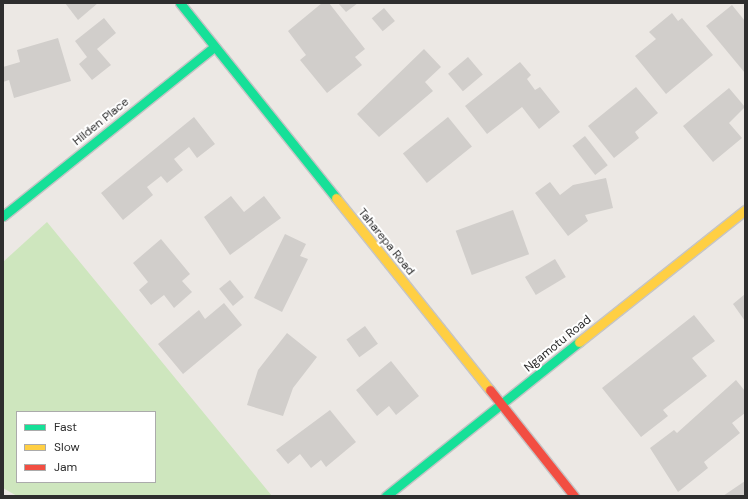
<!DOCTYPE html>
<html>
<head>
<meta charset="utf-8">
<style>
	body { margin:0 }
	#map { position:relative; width:748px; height:499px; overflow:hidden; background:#ece8e4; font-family:"DM Sans",sans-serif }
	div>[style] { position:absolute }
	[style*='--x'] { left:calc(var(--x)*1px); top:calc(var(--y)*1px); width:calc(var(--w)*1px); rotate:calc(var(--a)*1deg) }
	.green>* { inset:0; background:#cee6be }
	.building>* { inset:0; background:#d1cecb; transform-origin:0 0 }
	.roads { filter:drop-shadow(1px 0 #c5c4c5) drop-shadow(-1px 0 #c5c4c5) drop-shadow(0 1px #c5c4c5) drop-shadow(0 -1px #c5c4c5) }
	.fast>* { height:9px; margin:-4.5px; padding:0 4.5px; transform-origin:4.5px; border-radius:4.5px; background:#16e098 }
	.slow>* { height:9px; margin:-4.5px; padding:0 4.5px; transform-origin:4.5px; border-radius:4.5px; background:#ffcf43 }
	.jam>* { height:9px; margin:-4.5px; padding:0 4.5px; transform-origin:4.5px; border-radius:4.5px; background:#f24e42 }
	span { translate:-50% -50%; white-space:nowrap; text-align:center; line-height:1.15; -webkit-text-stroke:4px #fff; paint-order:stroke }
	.street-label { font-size:12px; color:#2e2e2e }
	.frame { position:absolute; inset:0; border:4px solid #2e2e2e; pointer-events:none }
	.legend { position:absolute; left:16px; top:411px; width:140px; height:72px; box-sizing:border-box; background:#fff; border:1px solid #ababab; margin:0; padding:5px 7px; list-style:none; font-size:12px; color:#2e2e2e }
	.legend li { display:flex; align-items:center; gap:8px; height:20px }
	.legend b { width:20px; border:1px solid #ababab }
</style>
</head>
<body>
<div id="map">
	<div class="green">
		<i style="clip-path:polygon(evenodd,47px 222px,272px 496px,17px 496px,3px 488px,3px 262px,47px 222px,17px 412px,155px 412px,155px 482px,17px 482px,17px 412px)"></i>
	</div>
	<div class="building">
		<i style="clip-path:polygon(65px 3px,98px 3px,78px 20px)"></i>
		<i style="clip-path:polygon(322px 3px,329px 3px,365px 49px,355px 57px,362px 65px,327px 93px,300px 60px,306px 55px,288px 31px)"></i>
		<i style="clip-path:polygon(338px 3px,358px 3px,346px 12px)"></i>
		<i style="clip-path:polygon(732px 5px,745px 21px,745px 73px,706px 26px)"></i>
		<i style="left:384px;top:8px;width:17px;height:16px;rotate:50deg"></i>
		<i style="clip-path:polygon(672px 13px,678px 21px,682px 18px,713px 55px,666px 94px,635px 56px,656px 39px,649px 32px)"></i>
		<i style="clip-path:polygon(104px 18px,116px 33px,97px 49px,111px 65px,92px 80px,79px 64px,87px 57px,75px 41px)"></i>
		<i style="clip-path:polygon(58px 38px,71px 81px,14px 98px,9px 80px,3px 82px,3px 67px,20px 62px,17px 50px)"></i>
		<i style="clip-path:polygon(424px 49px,441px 67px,425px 82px,433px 91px,379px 137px,357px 114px)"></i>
		<i style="left:468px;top:57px;width:23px;height:26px;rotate:50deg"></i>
		<i style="clip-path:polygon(520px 62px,531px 75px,527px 79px,535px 90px,540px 87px,560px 112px,539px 129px,522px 107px,487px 134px,465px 106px)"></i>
		<i style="clip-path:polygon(636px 87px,658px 113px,635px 132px,639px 138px,614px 158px,588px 126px)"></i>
		<i style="clip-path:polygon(729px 88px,745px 107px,729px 123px,742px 138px,713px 162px,683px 126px)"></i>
		<i style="clip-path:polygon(194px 117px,215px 144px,197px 158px,189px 147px,174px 159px,183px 170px,167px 183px,161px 176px,147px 187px,153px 195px,123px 220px,101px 193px)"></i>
		<i style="left:448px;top:117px;width:38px;height:58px;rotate:51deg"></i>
		<i style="left:585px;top:136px;width:37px;height:16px;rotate:52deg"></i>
		<i style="clip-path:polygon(606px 178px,613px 208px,585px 215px,588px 221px,568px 236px,535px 193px,550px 182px,560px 195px,573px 185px)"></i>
		<i style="clip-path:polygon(231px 196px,244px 212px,264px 196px,281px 218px,230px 255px,204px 217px)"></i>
		<i style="left:513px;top:210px;width:47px;height:61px;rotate:70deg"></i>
		<i style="clip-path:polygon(285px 234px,306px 244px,300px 256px,308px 259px,282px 312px,254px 298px)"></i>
		<i style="clip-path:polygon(161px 239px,190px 274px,182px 281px,192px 292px,174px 308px,164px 295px,151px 305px,139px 290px,148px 282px,133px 263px)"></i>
		<i style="left:555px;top:259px;width:21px;height:35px;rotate:59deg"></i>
		<i style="left:230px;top:280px;width:22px;height:14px;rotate:51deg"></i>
		<i style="clip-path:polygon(745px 294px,745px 321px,733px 304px)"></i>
		<i style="clip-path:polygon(224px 303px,242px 325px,183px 374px,158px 344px,199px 310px,205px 319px)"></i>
		<i style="clip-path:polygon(694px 315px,715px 341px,692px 358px,707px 376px,663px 410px,668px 416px,641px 437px,602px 388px)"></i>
		<i style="left:365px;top:326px;width:22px;height:23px;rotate:54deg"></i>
		<i style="clip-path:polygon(287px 333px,317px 357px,293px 388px,283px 416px,247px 405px,258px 370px)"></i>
		<i style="clip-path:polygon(391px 361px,419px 396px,396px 415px,389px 406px,377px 416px,356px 390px)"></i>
		<i style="clip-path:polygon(736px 380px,745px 391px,745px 413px,732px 423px,740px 433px,704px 462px,708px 468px,678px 492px,650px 448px,674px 430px,677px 433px)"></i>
		<i style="clip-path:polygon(330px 410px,356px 442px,326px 467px,321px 460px,311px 468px,300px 454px,288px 464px,276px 450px)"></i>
		<i style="clip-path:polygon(745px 481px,745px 496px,723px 496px)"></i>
	</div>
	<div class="roads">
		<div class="fast">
			<i style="--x:180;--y:3;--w:250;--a:51.3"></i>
			<i style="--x:3;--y:216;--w:270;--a:-38.7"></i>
			<i style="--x:386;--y:496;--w:247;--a:-38.6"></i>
		</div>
		<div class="slow">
			<i style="--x:336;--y:198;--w:246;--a:51.3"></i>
			<i style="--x:579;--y:342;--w:212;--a:-38.5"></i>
		</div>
		<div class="jam">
			<i style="--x:490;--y:390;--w:135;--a:51.6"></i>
		</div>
	</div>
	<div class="street-label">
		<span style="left:101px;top:122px;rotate:-39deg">Hilden Place</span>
		<span style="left:386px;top:242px;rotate:51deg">Taharepa Road</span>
		<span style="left:558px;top:344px;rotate:-39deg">Ngamotu Road</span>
	</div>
	<div class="frame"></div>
	<ul class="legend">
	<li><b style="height:5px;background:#16e098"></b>Fast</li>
	<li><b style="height:5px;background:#ffcf43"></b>Slow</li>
	<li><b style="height:5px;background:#f24e42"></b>Jam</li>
	</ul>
</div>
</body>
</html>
